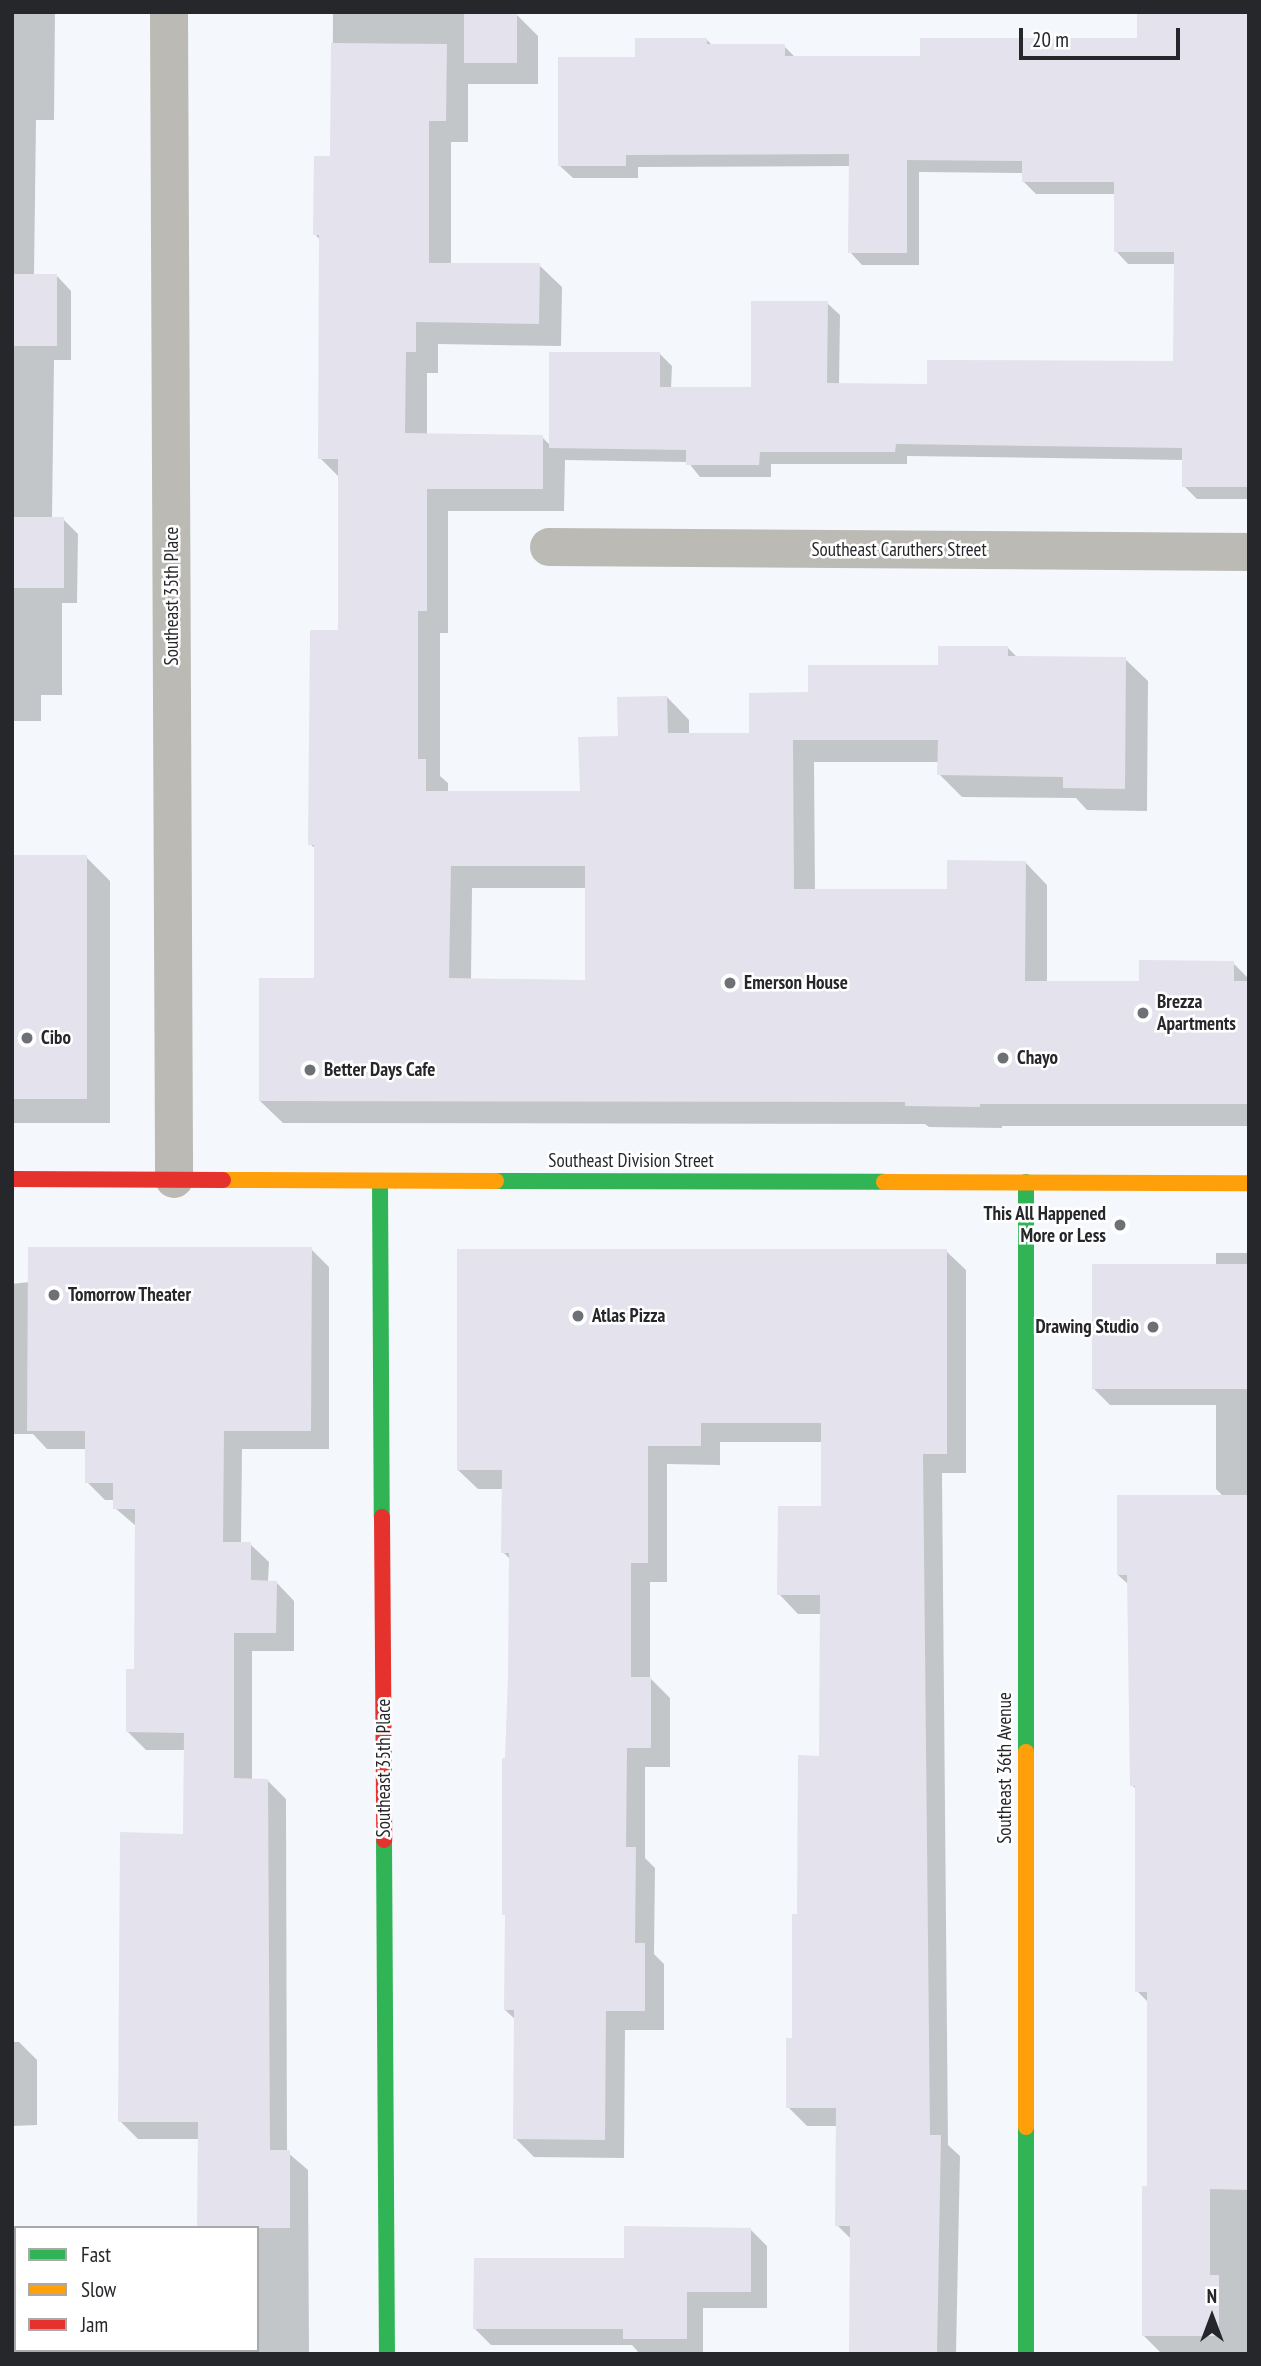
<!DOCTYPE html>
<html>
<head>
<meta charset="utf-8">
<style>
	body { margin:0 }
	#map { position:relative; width:1261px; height:2366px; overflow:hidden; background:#f4f8fc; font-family:"PT Sans Narrow",sans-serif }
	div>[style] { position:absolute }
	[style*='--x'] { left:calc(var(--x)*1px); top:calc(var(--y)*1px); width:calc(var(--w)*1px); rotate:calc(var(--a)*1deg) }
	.shadow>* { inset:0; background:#0003; transform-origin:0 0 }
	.building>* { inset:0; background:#e4e2ec; transform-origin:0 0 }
	.street>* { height:38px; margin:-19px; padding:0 19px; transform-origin:19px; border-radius:19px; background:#bcbab4 }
	.fast>* { height:16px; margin:-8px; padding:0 8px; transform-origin:8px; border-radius:8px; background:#30b455 }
	.slow>* { height:16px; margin:-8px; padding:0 8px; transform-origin:8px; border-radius:8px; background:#ff9f0a }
	.jam>* { height:16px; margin:-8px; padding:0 8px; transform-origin:8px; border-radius:8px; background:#e5322d }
	.dots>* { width:19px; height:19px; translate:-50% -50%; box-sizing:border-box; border:4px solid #fff; border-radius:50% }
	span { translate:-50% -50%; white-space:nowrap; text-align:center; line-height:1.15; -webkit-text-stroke:5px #fff; paint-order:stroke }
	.street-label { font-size:19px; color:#25272a }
	.poi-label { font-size:19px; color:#25272a; font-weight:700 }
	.left { translate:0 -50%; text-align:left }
	.right { translate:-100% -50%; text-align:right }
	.frame { position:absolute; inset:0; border:14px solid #25272a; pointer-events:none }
	.legend { position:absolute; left:14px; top:2226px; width:245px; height:126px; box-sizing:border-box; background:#fff; border:2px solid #a8a9aa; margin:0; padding:9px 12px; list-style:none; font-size:21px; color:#25272a }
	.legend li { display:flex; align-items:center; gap:14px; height:35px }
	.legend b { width:35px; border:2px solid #a8a9aa }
	.north { position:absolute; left:1177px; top:2282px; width:70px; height:70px; -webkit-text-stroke:5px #fff; paint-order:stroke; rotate:0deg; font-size:19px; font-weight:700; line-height:28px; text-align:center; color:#25272a }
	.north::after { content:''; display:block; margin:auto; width:24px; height:32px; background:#25272a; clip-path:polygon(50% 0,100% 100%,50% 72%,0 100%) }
	.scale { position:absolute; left:1019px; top:28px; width:161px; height:32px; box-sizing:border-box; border:4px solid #25272a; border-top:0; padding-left:9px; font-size:21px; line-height:24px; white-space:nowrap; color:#25272a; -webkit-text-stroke:5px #fff; paint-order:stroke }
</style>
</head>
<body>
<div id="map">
	<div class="shadow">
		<i style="clip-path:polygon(12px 12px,55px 12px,54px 120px,36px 120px,34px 276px,57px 276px,71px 291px,71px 360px,54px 360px,52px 519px,63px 519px,78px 534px,77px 603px,62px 603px,62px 695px,41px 695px,41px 721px,12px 721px)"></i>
		<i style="clip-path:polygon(evenodd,333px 12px,516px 14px,538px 36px,538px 84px,468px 84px,468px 142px,451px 142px,451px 265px,539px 265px,562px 287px,561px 346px,438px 344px,438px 373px,427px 373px,427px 436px,542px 437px,551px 446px,659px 353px,672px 366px,671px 389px,752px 389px,827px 303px,840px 315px,839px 385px,929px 386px,1175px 363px,1176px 264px,1128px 264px,1116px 251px,1116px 194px,1036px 194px,1024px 182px,1024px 173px,919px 172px,919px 265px,862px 265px,850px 252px,850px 166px,638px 167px,638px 178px,573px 178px,560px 166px,637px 58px,707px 40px,713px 46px,784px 46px,796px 58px,922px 58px,1138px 40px,1249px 12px,1249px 499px,1197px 499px,1184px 486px,1184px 460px,907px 456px,907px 464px,771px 464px,771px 477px,700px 477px,688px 462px,565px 460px,564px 511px,448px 511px,448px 633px,440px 633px,440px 776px,448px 783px,448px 793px,581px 793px,620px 738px,667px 697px,689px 720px,689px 735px,751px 735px,810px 694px,940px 667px,1008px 648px,1018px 658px,1125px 659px,1148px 681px,1147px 811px,1087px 810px,1076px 798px,962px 797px,939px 774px,939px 762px,814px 762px,815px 891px,949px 891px,1025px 862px,1047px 885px,1047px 983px,1141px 983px,1233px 963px,1249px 979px,1249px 1126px,1002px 1126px,1002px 1128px,929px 1127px,925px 1124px,283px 1123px,260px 1101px,316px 980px,316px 849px,310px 844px,339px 632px,339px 477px,320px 458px,320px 240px,315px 234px,332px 157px,333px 12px,472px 888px,587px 888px,587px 982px,471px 980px,472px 888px)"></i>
		<i style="clip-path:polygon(12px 857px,86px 857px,110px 881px,110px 1123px,12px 1123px)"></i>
		<i style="clip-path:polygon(311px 1249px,329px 1267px,329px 1449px,242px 1449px,241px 1544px,250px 1544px,269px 1562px,268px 1582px,276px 1582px,294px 1601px,294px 1651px,252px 1651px,252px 1780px,267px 1780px,286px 1799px,287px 2152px,308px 2170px,309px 2354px,58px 2354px,54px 2350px,257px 2350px,257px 2228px,200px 2139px,138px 2139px,120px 2121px,185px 1836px,185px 1750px,146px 1750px,128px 1732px,135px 1671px,136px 1526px,115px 1508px,115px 1500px,105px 1500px,87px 1482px,87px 1449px,47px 1449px,33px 1434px,12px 1434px,12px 1284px)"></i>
		<i style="clip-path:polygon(946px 1251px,966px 1270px,966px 1473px,942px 1473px,948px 2145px,960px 2156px,956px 2354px,851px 2354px,851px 2239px,837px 2225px,838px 2126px,807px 2126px,788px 2107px,799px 1916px,820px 1758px,822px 1614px,798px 1614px,779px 1594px,823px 1508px,823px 1442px,720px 1442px,720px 1465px,667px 1464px,667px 1582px,650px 1582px,650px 1678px,670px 1698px,670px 1767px,645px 1767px,645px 1858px,655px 1868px,654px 1954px,664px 1964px,664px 2030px,625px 2030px,624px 2158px,534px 2157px,515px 2138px,516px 2020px,505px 2010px,506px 1917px,504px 1914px,511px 1560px,503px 1552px,504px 1489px,478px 1489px,458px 1470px)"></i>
		<i style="clip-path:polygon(1216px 1253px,1249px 1253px,1249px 2352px,1160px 2352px,1143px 2335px,1149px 2188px,1149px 2003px,1137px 1991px,1137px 1790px,1132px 1785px,1129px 1585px,1118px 1575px,1224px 1497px,1216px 1489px,1216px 1405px,1110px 1405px,1093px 1388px,1216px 1267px)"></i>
		<i style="clip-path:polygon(12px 2042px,19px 2042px,37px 2060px,37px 2125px,12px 2126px)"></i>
		<i style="clip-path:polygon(751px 2230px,767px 2246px,767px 2308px,703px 2308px,703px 2354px,640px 2354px,632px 2345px,491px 2345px,475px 2329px,626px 2260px)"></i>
		<i style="left:12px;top:2248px;width:4px;height:99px"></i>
	</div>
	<div class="building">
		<i style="left:464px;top:12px;width:53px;height:51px"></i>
		<i style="clip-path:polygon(1137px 12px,1249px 12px,1249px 487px,1182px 487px,1182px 448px,896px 444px,895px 452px,760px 452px,759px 465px,686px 465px,686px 450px,549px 448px,549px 352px,660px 352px,660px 387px,751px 387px,751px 301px,828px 301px,827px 383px,927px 384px,927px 360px,1173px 361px,1174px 252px,1114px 252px,1114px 182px,1022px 182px,1022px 161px,907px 160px,907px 253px,848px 253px,849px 154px,626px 155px,626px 166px,558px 166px,558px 57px,635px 57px,635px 38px,707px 38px,707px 44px,785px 44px,785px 56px,920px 56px,920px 38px,1137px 38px)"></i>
		<i style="clip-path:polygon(evenodd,331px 43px,447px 44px,446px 121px,429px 121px,429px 263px,540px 263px,539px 324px,416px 322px,416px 352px,406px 352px,405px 433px,543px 435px,543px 489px,427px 489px,427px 611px,418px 611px,418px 759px,426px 759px,426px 791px,580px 791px,578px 737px,618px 736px,617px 697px,667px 696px,668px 733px,749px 733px,749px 693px,808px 692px,808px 665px,938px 665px,938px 646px,1008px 646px,1008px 656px,1126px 657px,1125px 789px,1063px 788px,1063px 777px,937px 775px,938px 740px,793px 740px,794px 889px,947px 889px,947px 860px,1026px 861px,1025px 981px,1139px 981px,1139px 960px,1234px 961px,1234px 981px,1249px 981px,1249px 1104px,980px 1104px,980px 1107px,905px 1106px,905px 1102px,259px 1101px,259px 978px,314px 978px,314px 845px,308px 845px,310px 630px,338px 630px,338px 459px,318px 459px,319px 235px,313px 235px,314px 156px,330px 156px,331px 43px,451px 866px,585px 866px,585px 980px,449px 978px,451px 866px)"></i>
		<i style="left:12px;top:274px;width:45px;height:72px"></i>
		<i style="left:12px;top:517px;width:52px;height:71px"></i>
		<i style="left:12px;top:855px;width:75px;height:244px"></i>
		<i style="clip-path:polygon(28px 1247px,312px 1247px,311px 1431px,224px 1431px,223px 1542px,251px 1542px,251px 1580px,277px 1581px,276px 1633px,234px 1633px,234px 1778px,268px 1779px,270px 2150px,290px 2150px,290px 2228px,197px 2228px,198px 2122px,118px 2122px,120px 1832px,183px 1834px,184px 1733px,126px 1732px,126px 1669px,134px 1669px,135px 1509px,113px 1509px,113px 1483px,85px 1483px,85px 1431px,27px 1431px)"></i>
		<i style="clip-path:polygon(457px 1249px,947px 1249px,947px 1454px,923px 1454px,930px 2135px,941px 2135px,937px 2354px,849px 2354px,850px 2226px,835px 2226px,836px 2108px,786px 2108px,786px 2038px,792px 2038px,792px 1914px,797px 1914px,798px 1755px,819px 1756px,820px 1595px,777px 1595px,778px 1506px,821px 1506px,821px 1423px,701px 1423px,701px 1446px,648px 1446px,648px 1563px,631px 1563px,631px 1677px,651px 1677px,651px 1748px,627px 1748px,626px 1847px,636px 1847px,635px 1943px,645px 1943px,645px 2011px,606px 2011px,605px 2140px,513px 2139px,514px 2010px,504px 2010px,505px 1915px,502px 1915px,502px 1758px,505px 1758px,508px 1676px,509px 1553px,501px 1553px,502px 1470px,457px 1470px)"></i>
		<i style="left:1092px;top:1264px;width:157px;height:125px"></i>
		<i style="clip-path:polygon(1117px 1495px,1249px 1495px,1249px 2190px,1210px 2189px,1210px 2275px,1219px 2275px,1219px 2336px,1142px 2336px,1142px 2186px,1147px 2186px,1147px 1992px,1135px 1992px,1135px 1786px,1130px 1786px,1127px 1575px,1117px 1575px)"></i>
		<i style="clip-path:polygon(624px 2226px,751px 2228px,751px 2292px,687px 2292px,687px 2339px,623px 2339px,623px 2329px,473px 2329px,474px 2258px,624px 2258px)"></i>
	</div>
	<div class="street">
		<i style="--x:169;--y:12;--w:1167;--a:89.75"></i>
		<i style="--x:549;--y:547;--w:700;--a:0.41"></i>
	</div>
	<div class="fast">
		<i style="--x:380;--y:1181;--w:336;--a:89.7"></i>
		<i style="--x:496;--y:1181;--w:388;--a:0.1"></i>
		<i style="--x:1026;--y:1182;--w:570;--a:90"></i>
		<i style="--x:384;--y:1840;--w:514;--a:89.67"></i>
		<i style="--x:1026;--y:2127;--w:227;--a:90"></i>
	</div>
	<div class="slow">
		<i style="--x:223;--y:1180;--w:273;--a:0.2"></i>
		<i style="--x:884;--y:1182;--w:365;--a:0.2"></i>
		<i style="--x:1026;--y:1752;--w:375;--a:90"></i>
	</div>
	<div class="jam">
		<i style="--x:12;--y:1179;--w:211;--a:0.3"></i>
		<i style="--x:382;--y:1517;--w:323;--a:89.6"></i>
	</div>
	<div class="dots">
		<i style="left:730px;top:983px;background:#6d7074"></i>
		<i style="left:1143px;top:1013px;background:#6d7074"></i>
		<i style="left:27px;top:1038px;background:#6d7074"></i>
		<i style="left:1003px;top:1058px;background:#6d7074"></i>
		<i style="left:310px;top:1070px;background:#6d7074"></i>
		<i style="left:1120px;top:1225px;background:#6d7074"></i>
		<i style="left:54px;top:1295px;background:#6d7074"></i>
		<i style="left:578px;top:1316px;background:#6d7074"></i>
		<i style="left:1153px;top:1327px;background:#6d7074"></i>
	</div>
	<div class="street-label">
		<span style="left:899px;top:550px">Southeast Caruthers Street</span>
		<span style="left:172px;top:596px;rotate:-90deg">Southeast 35th Place</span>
		<span style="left:631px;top:1161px">Southeast Division Street</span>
		<span style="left:384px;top:1768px;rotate:-90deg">Southeast 35th Place</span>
		<span style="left:1005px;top:1768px;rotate:-90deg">Southeast 36th Avenue</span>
	</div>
	<div class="poi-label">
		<span class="left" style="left:744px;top:983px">Emerson House</span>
		<span class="left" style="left:1157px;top:1013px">Brezza<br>Apartments</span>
		<span class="left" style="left:41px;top:1038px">Cibo</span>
		<span class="left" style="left:1017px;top:1058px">Chayo</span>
		<span class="left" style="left:324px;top:1070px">Better Days Cafe</span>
		<span class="right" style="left:1106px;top:1225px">This All Happened<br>More or Less</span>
		<span class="left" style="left:68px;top:1295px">Tomorrow Theater</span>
		<span class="left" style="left:592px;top:1316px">Atlas Pizza</span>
		<span class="right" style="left:1139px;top:1327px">Drawing Studio</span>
	</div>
	<div class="frame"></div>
	<ul class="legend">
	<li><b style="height:9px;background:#30b455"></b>Fast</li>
	<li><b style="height:9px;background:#ff9f0a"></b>Slow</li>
	<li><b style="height:9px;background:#e5322d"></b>Jam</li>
	</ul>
	<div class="north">N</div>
	<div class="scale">20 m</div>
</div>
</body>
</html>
